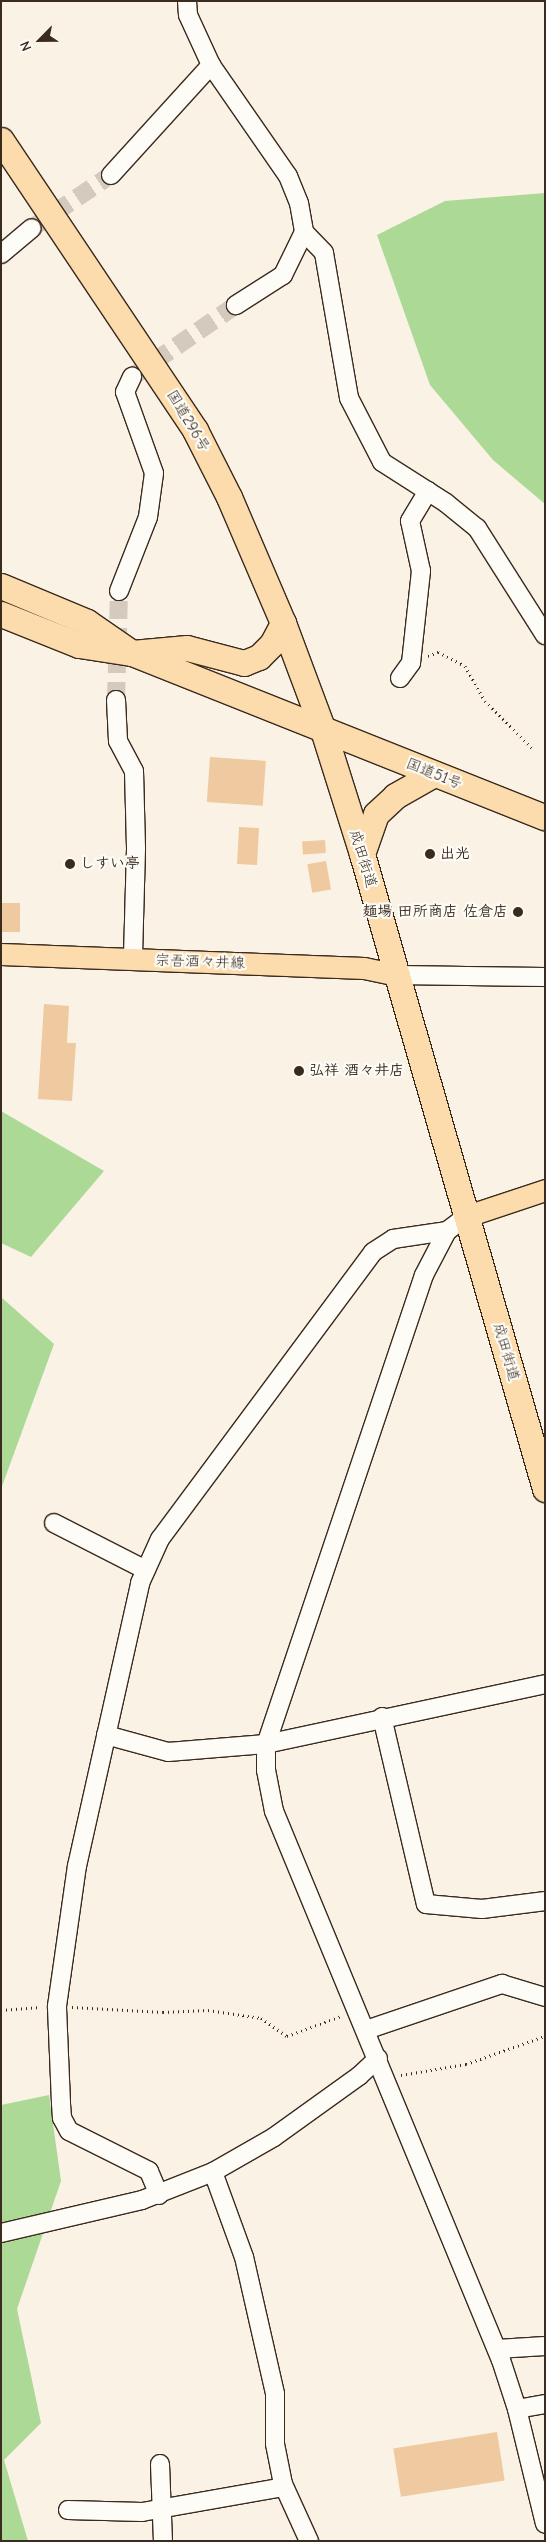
<!DOCTYPE html>
<html>
<head>
<meta charset="utf-8">
<style>
	body { margin:0 }
	#map { position:relative; width:546px; height:2542px; overflow:hidden; background:#faf2e5; font-family:"Comic Neue","Klee One",sans-serif }
	div>[style] { position:absolute }
	[style*='--x'] { left:calc(var(--x)*1px); top:calc(var(--y)*1px); width:calc(var(--w)*1px); rotate:calc(var(--a)*1deg) }
	.green>* { inset:0; background:#add997 }
	.building>* { inset:0; background:#efc99f; transform-origin:0 0 }
	.minor-tunnel>* { height:18px; margin-top:-9px; transform-origin:0; background:repeating-linear-gradient(90deg,#d4cabd 0 18px,transparent 0 27px) }
	.path>* { height:3px; margin-top:-1.5px; transform-origin:0; background:repeating-linear-gradient(90deg,#3b2a1e 0 1px,transparent 0 5px) }
	.roads { filter:drop-shadow(1px 0 #3b2a1e) drop-shadow(-1px 0 #3b2a1e) drop-shadow(0 1px #3b2a1e) drop-shadow(0 -1px #3b2a1e) }
	.minor>* { height:18px; margin:-9px; padding:0 9px; transform-origin:9px; border-radius:9px; background:#fdfcf7 }
	.major>* { height:21px; margin:-10.5px; padding:0 10.5px; transform-origin:10.5px; border-radius:10.5px; background:#fcdcac }
	.highway>* { height:25px; margin:-12.5px; padding:0 12.5px; transform-origin:12.5px; border-radius:12.5px; background:#fcdcac }
	.dots>* { width:14px; height:14px; translate:-50% -50%; box-sizing:border-box; border:2px solid #fdfcf7; border-radius:50% }
	span { translate:-50% -50%; white-space:nowrap; text-align:center; line-height:1.15; -webkit-text-stroke:4.5px #fdfcf7; paint-order:stroke }
	.street-label { font-size:15px; color:#3b2a1e }
	.poi-label { font-size:15px; color:#3b2a1e; font-weight:700 }
	.left { translate:0 -50%; text-align:left }
	.right { translate:-100% -50%; text-align:right }
	.frame { position:absolute; inset:0; border:2px solid #3b2a1e; pointer-events:none }
	.north { position:absolute; left:15px; top:15px; width:50px; height:50px; -webkit-text-stroke:4px #fdfcf7; paint-order:stroke; rotate:247deg; font-size:14px; font-weight:700; line-height:20px; text-align:center; color:#3b2a1e }
	.north::after { content:''; display:block; margin:auto; width:18px; height:22px; background:#3b2a1e; clip-path:polygon(50% 0,100% 100%,50% 72%,0 100%) }
</style>
</head>
<body>
<div id="map">
	<div class="green">
		<i style="clip-path:polygon(545px 193px,545px 504px,493px 460px,430px 385px,377px 235px,445px 201px)"></i>
		<i style="clip-path:polygon(1px 1111px,104px 1171px,31px 1257px,1px 1243px)"></i>
		<i style="clip-path:polygon(1px 1297px,54px 1344px,1px 1489px)"></i>
		<i style="clip-path:polygon(49px 2095px,61px 2181px,17px 2309px,41px 2423px,4px 2460px,28px 2541px,1px 2541px,1px 2105px)"></i>
	</div>
	<div class="building">
		<i style="left:210px;top:757px;width:56px;height:45px;rotate:4deg"></i>
		<i style="left:239px;top:827px;width:20px;height:37px;rotate:3deg"></i>
		<i style="left:325px;top:840px;width:13px;height:23px;rotate:86deg"></i>
		<i style="left:326px;top:861px;width:29px;height:19px;rotate:80deg"></i>
		<i style="left:1px;top:903px;width:19px;height:29px"></i>
		<i style="clip-path:polygon(44px 1004px,69px 1006px,67px 1043px,76px 1043px,72px 1101px,38px 1099px)"></i>
		<i style="left:497px;top:2432px;width:49px;height:105px;rotate:81deg"></i>
	</div>
	<div class="minor-tunnel">
		<i style="--x:32;--y:228;--w:95;--a:-33.9"></i>
		<i style="--x:132;--y:377;--w:126;--a:-34.7"></i>
		<i style="--x:116;--y:700;--w:109;--a:-88.4"></i>
	</div>
	<div class="path">
		<i style="--x:428;--y:656;--w:11;--a:-22"></i>
		<i style="--x:438;--y:652;--w:30;--a:27"></i>
		<i style="--x:465;--y:666;--w:40;--a:60.3"></i>
		<i style="--x:485;--y:701;--w:68;--a:45"></i>
		<i style="--x:72;--y:2007;--w:91;--a:3.1"></i>
		<i style="--x:163;--y:2012;--w:45;--a:-2.5"></i>
		<i style="--x:208;--y:2010;--w:54;--a:8.6"></i>
		<i style="--x:261;--y:2018;--w:32;--a:35"></i>
		<i style="--x:287;--y:2036;--w:58;--a:-20.3"></i>
		<i style="--x:1;--y:2010;--w:40;--a:-4.3"></i>
		<i style="--x:401;--y:2075;--w:66;--a:-9.6"></i>
		<i style="--x:466;--y:2064;--w:84;--a:-19.5"></i>
	</div>
	<div class="roads">
		<div class="minor">
			<i style="--x:187;--y:1;--w:14;--a:86"></i>
			<i style="--x:188;--y:15;--w:55;--a:65.3"></i>
			<i style="--x:211;--y:65;--w:135;--a:55.3"></i>
			<i style="--x:288;--y:176;--w:29;--a:68"></i>
			<i style="--x:299;--y:203;--w:29;--a:80"></i>
			<i style="--x:304;--y:232;--w:48;--a:116"></i>
			<i style="--x:283;--y:275;--w:56;--a:147.4"></i>
			<i style="--x:111;--y:175;--w:149;--a:-47.7"></i>
			<i style="--x:304;--y:232;--w:29;--a:46"></i>
			<i style="--x:324;--y:253;--w:147;--a:80.2"></i>
			<i style="--x:349;--y:398;--w:72;--a:62.7"></i>
			<i style="--x:382;--y:462;--w:76;--a:32.6"></i>
			<i style="--x:446;--y:503;--w:40;--a:39"></i>
			<i style="--x:477;--y:528;--w:127;--a:57.6"></i>
			<i style="--x:1;--y:254;--w:40;--a:-40"></i>
			<i style="--x:119;--y:591;--w:79;--a:-68.6"></i>
			<i style="--x:148;--y:517;--w:44;--a:-82.2"></i>
			<i style="--x:154;--y:473;--w:86;--a:-109.7"></i>
			<i style="--x:125;--y:392;--w:17;--a:-65"></i>
			<i style="--x:400;--y:678;--w:19;--a:-54"></i>
			<i style="--x:411;--y:663;--w:93;--a:-83.8"></i>
			<i style="--x:421;--y:571;--w:51;--a:-102.4"></i>
			<i style="--x:410;--y:521;--w:35;--a:-59"></i>
			<i style="--x:116;--y:700;--w:41;--a:87.2"></i>
			<i style="--x:118;--y:741;--w:34;--a:62"></i>
			<i style="--x:134;--y:771;--w:78;--a:88.5"></i>
			<i style="--x:136;--y:849;--w:110;--a:91.6"></i>
			<i style="--x:397;--y:975;--w:148;--a:0.8"></i>
			<i style="--x:467;--y:1216;--w:25;--a:143"></i>
			<i style="--x:447;--y:1231;--w:50;--a:117.6"></i>
			<i style="--x:424;--y:1275;--w:495;--a:108.6"></i>
			<i style="--x:266;--y:1744;--w:26;--a:90"></i>
			<i style="--x:266;--y:1770;--w:42;--a:79"></i>
			<i style="--x:274;--y:1811;--w:594;--a:67.54"></i>
			<i style="--x:501;--y:2360;--w:52;--a:71.9"></i>
			<i style="--x:517;--y:2409;--w:118;--a:76.3"></i>
			<i style="--x:54;--y:1523;--w:103;--a:27.1"></i>
			<i style="--x:382;--y:1717;--w:192;--a:76.8"></i>
			<i style="--x:426;--y:1904;--w:56;--a:5.1"></i>
			<i style="--x:482;--y:1909;--w:64;--a:-7.2"></i>
			<i style="--x:106;--y:1735;--w:64;--a:15.3"></i>
			<i style="--x:168;--y:1752;--w:98;--a:-4.7"></i>
			<i style="--x:266;--y:1744;--w:285;--a:-12.1"></i>
			<i style="--x:366;--y:2030;--w:144;--a:-18.7"></i>
			<i style="--x:502;--y:1984;--w:45;--a:16.8"></i>
			<i style="--x:213;--y:2172;--w:90;--a:70"></i>
			<i style="--x:244;--y:2257;--w:140;--a:77.2"></i>
			<i style="--x:275;--y:2394;--w:50;--a:90"></i>
			<i style="--x:275;--y:2444;--w:41;--a:78.7"></i>
			<i style="--x:283;--y:2484;--w:63;--a:65.5"></i>
			<i style="--x:159;--y:2195;--w:26;--a:-113"></i>
			<i style="--x:149;--y:2171;--w:89;--a:-153.4"></i>
			<i style="--x:69;--y:2131;--w:15;--a:-118"></i>
			<i style="--x:62;--y:2118;--w:15;--a:-94"></i>
			<i style="--x:61;--y:2103;--w:97;--a:-92.4"></i>
			<i style="--x:57;--y:2006;--w:141;--a:-81.9"></i>
			<i style="--x:77;--y:1866;--w:290;--a:-77.4"></i>
			<i style="--x:140;--y:1583;--w:48;--a:-65.6"></i>
			<i style="--x:160;--y:1539;--w:357;--a:-53.4"></i>
			<i style="--x:373;--y:1252;--w:24;--a:-33"></i>
			<i style="--x:393;--y:1239;--w:55;--a:-8.4"></i>
			<i style="--x:1;--y:2233;--w:145;--a:-13.2"></i>
			<i style="--x:142;--y:2200;--w:76;--a:-21.5"></i>
			<i style="--x:213;--y:2172;--w:70;--a:-29.8"></i>
			<i style="--x:274;--y:2137;--w:105;--a:-35.7"></i>
			<i style="--x:359;--y:2076;--w:26;--a:-43"></i>
			<i style="--x:497;--y:2349;--w:48;--a:-3.6"></i>
			<i style="--x:517;--y:2409;--w:28;--a:-10"></i>
			<i style="--x:160;--y:2464;--w:77;--a:87.8"></i>
			<i style="--x:68;--y:2510;--w:74;--a:1.5"></i>
			<i style="--x:142;--y:2512;--w:144;--a:-10"></i>
		</div>
		<div class="major">
			<i style="--x:1;--y:954;--w:363;--a:2.2"></i>
			<i style="--x:364;--y:968;--w:34;--a:12"></i>
			<i style="--x:467;--y:1216;--w:82;--a:-18.4"></i>
		</div>
		<div class="highway">
			<i style="--x:1;--y:140;--w:349;--a:56.2"></i>
			<i style="--x:195;--y:430;--w:75;--a:63.1"></i>
			<i style="--x:229;--y:497;--w:137;--a:66.8"></i>
			<i style="--x:283;--y:623;--w:114;--a:69.5"></i>
			<i style="--x:323;--y:730;--w:130;--a:72.5"></i>
			<i style="--x:362;--y:854;--w:661;--a:73.92"></i>
			<i style="--x:1;--y:586;--w:93;--a:22.7"></i>
			<i style="--x:87;--y:622;--w:55;--a:34.6"></i>
			<i style="--x:132;--y:653;--w:444;--a:21.7"></i>
			<i style="--x:1;--y:614;--w:84;--a:21.7"></i>
			<i style="--x:79;--y:645;--w:54;--a:8.6"></i>
			<i style="--x:132;--y:653;--w:55;--a:-5.2"></i>
			<i style="--x:187;--y:648;--w:59;--a:14.7"></i>
			<i style="--x:244;--y:663;--w:16;--a:-22"></i>
			<i style="--x:259;--y:657;--w:18;--a:-45"></i>
			<i style="--x:272;--y:644;--w:24;--a:-62"></i>
			<i style="--x:362;--y:854;--w:42;--a:-70.7"></i>
			<i style="--x:376;--y:814;--w:26;--a:-43"></i>
			<i style="--x:395;--y:796;--w:45;--a:-29.4"></i>
		</div>
	</div>
	<div class="dots">
		<i style="left:430px;top:854px;background:#3b2a1e"></i>
		<i style="left:70px;top:864px;background:#3b2a1e"></i>
		<i style="left:518px;top:912px;background:#3b2a1e"></i>
		<i style="left:299px;top:1071px;background:#3b2a1e"></i>
	</div>
	<div class="street-label">
		<span style="left:188px;top:421px;rotate:59deg">国道296号</span>
		<span style="left:434px;top:774px;rotate:22deg">国道51号</span>
		<span style="left:363px;top:859px;rotate:73deg">成田街道</span>
		<span style="left:200px;top:962px;rotate:2deg">宗吾酒々井線</span>
		<span style="left:506px;top:1352px;rotate:74deg">成田街道</span>
	</div>
	<div class="poi-label">
		<span class="left" style="left:440px;top:854px">出光</span>
		<span class="left" style="left:80px;top:864px">しすい亭</span>
		<span class="right" style="left:508px;top:912px">麺場 田所商店 佐倉店</span>
		<span class="left" style="left:309px;top:1071px">弘祥 酒々井店</span>
	</div>
	<div class="frame"></div>
	<div class="north">N</div>
</div>
</body>
</html>
